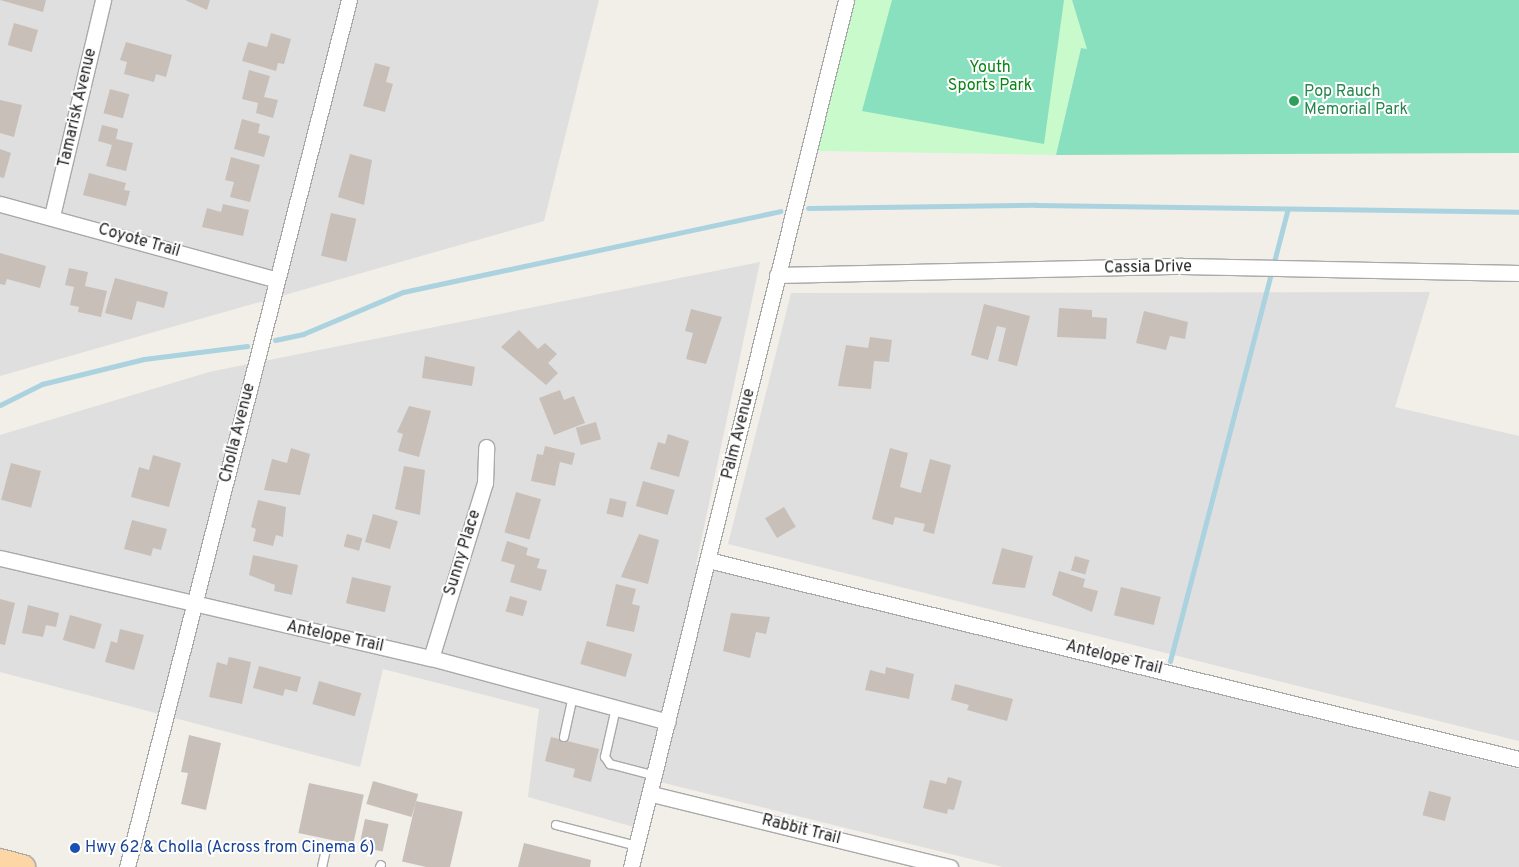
<!DOCTYPE html>
<html>
<head>
<meta charset="utf-8">
<style>
	body { margin:0 }
	#map { position:relative; width:1519px; height:867px; overflow:hidden; background:#f2efe9; font-family:Overpass,sans-serif }
	div>[style] { position:absolute }
	[style*='--x'] { left:calc(var(--x)*1px); top:calc(var(--y)*1px); width:calc(var(--w)*1px); rotate:calc(var(--a)*1deg) }
	.residential>* { inset:0; background:#e0dfdf }
	.park>* { inset:0; background:#c8facc }
	.pitch>* { inset:0; background:#88e0be }
	.stream>* { height:5px; margin:-2.5px; padding:0 2.5px; transform-origin:2.5px; border-radius:2.5px; background:#aad3df }
	.building>* { inset:0; background:#c7bfb8; transform-origin:0 0 }
	.roads { filter:drop-shadow(1px 0 #a9a9a9) drop-shadow(-1px 0 #a9a9a9) drop-shadow(0 1px #a9a9a9) drop-shadow(0 -1px #a9a9a9) }
	.lane>* { height:8px; margin:-4px; padding:0 4px; transform-origin:4px; border-radius:4px; background:#fff }
	.street>* { height:15px; margin:-7.5px; padding:0 7.5px; transform-origin:7.5px; border-radius:7.5px; background:#fff }
	.primary>* { height:24px; margin:-12px; padding:0 12px; transform-origin:12px; border-radius:12px; background:#fcd6a4 }
	.dots>* { width:14px; height:14px; translate:-50% -50%; box-sizing:border-box; border:2px solid #fff; border-radius:50% }
	span { translate:-50% -50%; white-space:nowrap; text-align:center; line-height:1.15; -webkit-text-stroke:4px #fff; paint-order:stroke }
	.park-label { font-size:16px; color:#0c8416 }
	.leisure-label { font-size:16px; color:#27864d }
	.left { translate:0 -50%; text-align:left }
	.street-label { font-size:16px; color:#222 }
	.transit-label { font-size:16px; color:#164399 }
</style>
</head>
<body>
<div id="map">
	<div class="residential">
		<i style="clip-path:polygon(0 0,599px 0,544px 221px,0 376px)"></i>
		<i style="clip-path:polygon(760px 262px,696px 565px,1519px 769px,1519px 867px,1003px 867px,648px 779px,634px 827px,528px 797px,539px 709px,383px 669px,360px 767px,0 672px,0 435px,209px 372px)"></i>
		<i style="clip-path:polygon(1430px 292px,1395px 407px,1519px 436px,1519px 741px,728px 544px,791px 293px)"></i>
	</div>
	<div class="park">
		<i style="clip-path:polygon(855px 0,1072px 0,1088px 49px,1081px 48px,1056px 155px,818px 151px)"></i>
	</div>
	<div class="pitch">
		<i style="clip-path:polygon(892px 0,1064px 0,1044px 144px,862px 111px)"></i>
		<i style="clip-path:polygon(1072px 0,1519px 0,1519px 153px,1056px 155px,1081px 48px,1087px 49px)"></i>
	</div>
	<div class="stream">
		<i style="--x:808;--y:208;--w:228;--a:-0.8"></i>
		<i style="--x:1036;--y:205;--w:483;--a:0.8"></i>
		<i style="--x:275;--y:340;--w:29;--a:-12"></i>
		<i style="--x:303;--y:334;--w:108;--a:-22.8"></i>
		<i style="--x:403;--y:292;--w:386;--a:-12.1"></i>
		<i style="--x:0;--y:405;--w:47;--a:-26.6"></i>
		<i style="--x:42;--y:384;--w:105;--a:-13.8"></i>
		<i style="--x:144;--y:359;--w:104;--a:-7.2"></i>
		<i style="--x:1170;--y:661;--w:467;--a:-75.4"></i>
	</div>
	<div class="building">
		<i style="clip-path:polygon(0 0,46px 0,43px 12px)"></i>
		<i style="clip-path:polygon(185px 0,210px 0,207px 10px)"></i>
		<i style="left:14px;top:23px;width:25px;height:23px;rotate:16deg"></i>
		<i style="clip-path:polygon(271px 33px,291px 39px,284px 64px,278px 63px,276px 71px,242px 61px,248px 42px,267px 47px)"></i>
		<i style="clip-path:polygon(126px 42px,172px 55px,166px 77px,156px 74px,154px 82px,124px 74px,127px 62px,120px 60px)"></i>
		<i style="clip-path:polygon(375px 63px,390px 67px,386px 82px,393px 84px,385px 112px,363px 106px)"></i>
		<i style="clip-path:polygon(249px 70px,270px 76px,264px 97px,278px 100px,273px 118px,256px 113px,258px 103px,242px 99px)"></i>
		<i style="left:110px;top:89px;width:20px;height:25px;rotate:15deg"></i>
		<i style="clip-path:polygon(0 100px,22px 105px,14px 137px,0 133px)"></i>
		<i style="clip-path:polygon(242px 119px,260px 124px,258px 133px,270px 136px,264px 157px,234px 149px)"></i>
		<i style="clip-path:polygon(102px 125px,118px 129px,116px 139px,133px 143px,126px 171px,106px 166px,112px 145px,98px 141px)"></i>
		<i style="clip-path:polygon(0 149px,11px 153px,4px 178px,0 177px)"></i>
		<i style="clip-path:polygon(350px 154px,372px 160px,364px 205px,338px 197px)"></i>
		<i style="clip-path:polygon(231px 157px,260px 165px,250px 202px,230px 197px,234px 182px,225px 180px)"></i>
		<i style="clip-path:polygon(89px 173px,126px 183px,124px 190px,130px 191px,126px 206px,83px 195px)"></i>
		<i style="clip-path:polygon(223px 204px,249px 210px,243px 236px,202px 227px,207px 208px,221px 212px)"></i>
		<i style="left:331px;top:213px;width:26px;height:44px;rotate:13deg"></i>
		<i style="clip-path:polygon(0 253px,46px 266px,40px 288px,7px 279px,5px 285px,0 284px)"></i>
		<i style="clip-path:polygon(69px 268px,88px 272px,85px 286px,107px 291px,101px 317px,78px 312px,79px 307px,70px 305px,74px 287px,65px 285px)"></i>
		<i style="clip-path:polygon(115px 278px,168px 292px,164px 308px,137px 301px,132px 320px,105px 313px)"></i>
		<i style="clip-path:polygon(984px 304px,1030px 316px,1017px 366px,998px 361px,1006px 328px,997px 326px,988px 360px,971px 355px)"></i>
		<i style="clip-path:polygon(1059px 308px,1092px 310px,1092px 317px,1107px 318px,1106px 339px,1057px 337px)"></i>
		<i style="clip-path:polygon(691px 309px,722px 317px,706px 364px,686px 359px,693px 333px,685px 331px)"></i>
		<i style="clip-path:polygon(1144px 311px,1188px 322px,1185px 339px,1170px 336px,1166px 350px,1136px 343px)"></i>
		<i style="clip-path:polygon(519px 330px,538px 349px,545px 343px,557px 354px,548px 363px,558px 373px,546px 385px,501px 347px)"></i>
		<i style="clip-path:polygon(870px 337px,892px 340px,889px 362px,874px 361px,871px 389px,838px 386px,846px 345px,868px 348px)"></i>
		<i style="clip-path:polygon(425px 356px,475px 367px,472px 386px,422px 378px)"></i>
		<i style="clip-path:polygon(560px 390px,564px 400px,574px 396px,585px 423px,554px 435px,539px 398px)"></i>
		<i style="clip-path:polygon(409px 406px,431px 411px,419px 457px,398px 451px,403px 434px,397px 432px)"></i>
		<i style="left:596px;top:422px;width:18px;height:21px;rotate:74deg"></i>
		<i style="clip-path:polygon(668px 434px,689px 441px,679px 477px,650px 469px,658px 442px,665px 444px)"></i>
		<i style="clip-path:polygon(545px 446px,575px 453px,572px 465px,560px 462px,555px 486px,531px 481px,537px 454px,543px 455px)"></i>
		<i style="clip-path:polygon(291px 448px,310px 454px,300px 495px,264px 490px,272px 459px,287px 463px)"></i>
		<i style="clip-path:polygon(890px 448px,908px 453px,900px 487px,921px 493px,930px 459px,951px 465px,934px 534px,923px 531px,925px 524px,895px 517px,893px 525px,872px 519px)"></i>
		<i style="clip-path:polygon(153px 455px,181px 463px,169px 507px,131px 497px,139px 467px,149px 470px)"></i>
		<i style="left:11px;top:463px;width:31px;height:38px;rotate:15deg"></i>
		<i style="clip-path:polygon(404px 466px,425px 470px,420px 515px,395px 509px)"></i>
		<i style="left:643px;top:481px;width:33px;height:26px;rotate:16deg"></i>
		<i style="left:516px;top:492px;width:26px;height:42px;rotate:16deg"></i>
		<i style="left:610px;top:498px;width:17px;height:16px;rotate:13deg"></i>
		<i style="clip-path:polygon(258px 500px,286px 507px,283px 537px,276px 535px,273px 546px,253px 541px,256px 529px,251px 527px)"></i>
		<i style="left:784px;top:507px;width:23px;height:22px;rotate:59deg"></i>
		<i style="left:373px;top:514px;width:26px;height:29px;rotate:16deg"></i>
		<i style="clip-path:polygon(132px 520px,167px 529px,161px 550px,153px 548px,151px 556px,124px 549px)"></i>
		<i style="left:347px;top:534px;width:16px;height:13px;rotate:15deg"></i>
		<i style="clip-path:polygon(639px 534px,659px 540px,648px 584px,621px 577px)"></i>
		<i style="clip-path:polygon(507px 541px,528px 548px,526px 555px,540px 559px,537px 568px,547px 570px,541px 591px,510px 582px,515px 565px,501px 561px)"></i>
		<i style="clip-path:polygon(1002px 548px,1033px 556px,1025px 588px,992px 584px)"></i>
		<i style="clip-path:polygon(253px 555px,298px 565px,292px 595px,274px 591px,275px 585px,249px 575px)"></i>
		<i style="left:1075px;top:556px;width:15px;height:15px;rotate:16deg"></i>
		<i style="clip-path:polygon(1059px 571px,1085px 579px,1083px 587px,1098px 591px,1092px 612px,1052px 595px)"></i>
		<i style="left:352px;top:577px;width:40px;height:27px;rotate:13deg"></i>
		<i style="clip-path:polygon(616px 584px,636px 589px,632px 604px,640px 606px,634px 632px,606px 626px)"></i>
		<i style="left:1121px;top:587px;width:41px;height:29px;rotate:14deg"></i>
		<i style="left:510px;top:596px;width:18px;height:16px;rotate:16deg"></i>
		<i style="clip-path:polygon(0 599px,15px 603px,5px 645px,0 644px)"></i>
		<i style="clip-path:polygon(28px 605px,59px 613px,56px 627px,46px 625px,43px 637px,22px 633px)"></i>
		<i style="clip-path:polygon(731px 613px,770px 617px,766px 634px,756px 632px,750px 658px,723px 651px)"></i>
		<i style="left:70px;top:615px;width:33px;height:26px;rotate:16deg"></i>
		<i style="clip-path:polygon(120px 629px,144px 635px,134px 670px,105px 662px,111px 641px,117px 643px)"></i>
		<i style="left:587px;top:641px;width:47px;height:24px;rotate:16deg"></i>
		<i style="clip-path:polygon(229px 657px,251px 662px,242px 704px,209px 697px,217px 662px,227px 665px)"></i>
		<i style="clip-path:polygon(259px 666px,301px 677px,297px 692px,285px 689px,283px 696px,253px 688px)"></i>
		<i style="clip-path:polygon(886px 667px,914px 674px,909px 699px,865px 690px,870px 670px,885px 674px)"></i>
		<i style="left:319px;top:681px;width:44px;height:24px;rotate:16deg"></i>
		<i style="clip-path:polygon(955px 684px,1013px 699px,1007px 721px,967px 710px,969px 705px,951px 700px)"></i>
		<i style="clip-path:polygon(189px 735px,221px 743px,206px 810px,181px 804px,188px 773px,181px 772px)"></i>
		<i style="clip-path:polygon(551px 737px,599px 749px,591px 782px,573px 777px,575px 769px,545px 761px)"></i>
		<i style="clip-path:polygon(948px 777px,962px 781px,954px 810px,948px 809px,947px 814px,923px 808px,930px 780px,946px 784px)"></i>
		<i style="left:373px;top:781px;width:47px;height:24px;rotate:16deg"></i>
		<i style="left:309px;top:783px;width:56px;height:51px;rotate:12deg"></i>
		<i style="left:1429px;top:791px;width:23px;height:25px;rotate:15deg"></i>
		<i style="left:416px;top:801px;width:48px;height:62px;rotate:13deg"></i>
		<i style="left:365px;top:819px;width:24px;height:28px;rotate:12deg"></i>
		<i style="clip-path:polygon(524px 843px,591px 860px,590px 867px,518px 867px)"></i>
	</div>
	<div class="roads">
		<div class="lane">
			<i style="--x:616;--y:708;--w:50;--a:102.7"></i>
			<i style="--x:605;--y:757;--w:9;--a:54"></i>
			<i style="--x:610;--y:764;--w:48;--a:14.6"></i>
			<i style="--x:564;--y:737;--w:42;--a:-77.6"></i>
			<i style="--x:556;--y:825;--w:84;--a:14.5"></i>
			<i style="--x:322;--y:867;--w:17;--a:-77"></i>
			<i style="--x:380;--y:867;--w:2;--a:-63"></i>
		</div>
		<div class="street">
			<i style="--x:0;--y:204;--w:287;--a:15.3"></i>
			<i style="--x:52;--y:216;--w:222;--a:-76.7"></i>
			<i style="--x:777;--y:275;--w:405;--a:-1.3"></i>
			<i style="--x:1182;--y:266;--w:337;--a:1.2"></i>
			<i style="--x:0;--y:558;--w:442;--a:13.1"></i>
			<i style="--x:431;--y:658;--w:245;--a:15.1"></i>
			<i style="--x:708;--y:560;--w:835;--a:13.79"></i>
			<i style="--x:431;--y:658;--w:183;--a:-72.9"></i>
			<i style="--x:485;--y:483;--w:36;--a:-88"></i>
			<i style="--x:652;--y:794;--w:307;--a:13.8"></i>
			<i style="--x:127;--y:867;--w:895;--a:-75.64"></i>
			<i style="--x:631;--y:867;--w:893;--a:-76.07"></i>
		</div>
		<div class="primary">
			<i style="--x:0;--y:861;--w:24;--a:15"></i>
		</div>
	</div>
	<div class="dots">
		<i style="left:1294px;top:101px;background:#2e9e5b"></i>
		<i style="left:75px;top:848px;background:#1a4fb4"></i>
	</div>
	<div class="park-label">
		<span style="left:990px;top:77px">Youth<br>Sports Park</span>
	</div>
	<div class="leisure-label">
		<span class="left" style="left:1304px;top:101px">Pop Rauch<br>Memorial Park</span>
	</div>
	<div class="street-label">
		<span style="left:78px;top:108px;rotate:-77deg">Tamarisk Avenue</span>
		<span style="left:139px;top:241px;rotate:16deg">Coyote Trail</span>
		<span style="left:1148px;top:268px;rotate:-1deg">Cassia Drive</span>
		<span style="left:238px;top:433px;rotate:-76deg">Cholla Avenue</span>
		<span style="left:739px;top:434px;rotate:-76deg">Palm Avenue</span>
		<span style="left:463px;top:553px;rotate:-73deg">Sunny Place</span>
		<span style="left:335px;top:637px;rotate:12deg">Antelope Trail</span>
		<span style="left:1114px;top:658px;rotate:14deg">Antelope Trail</span>
		<span style="left:801px;top:830px;rotate:14deg">Rabbit Trail</span>
	</div>
	<div class="transit-label">
		<span class="left" style="left:85px;top:848px">Hwy 62 &amp; Cholla (Across from Cinema 6)</span>
	</div>
</div>
</body>
</html>
